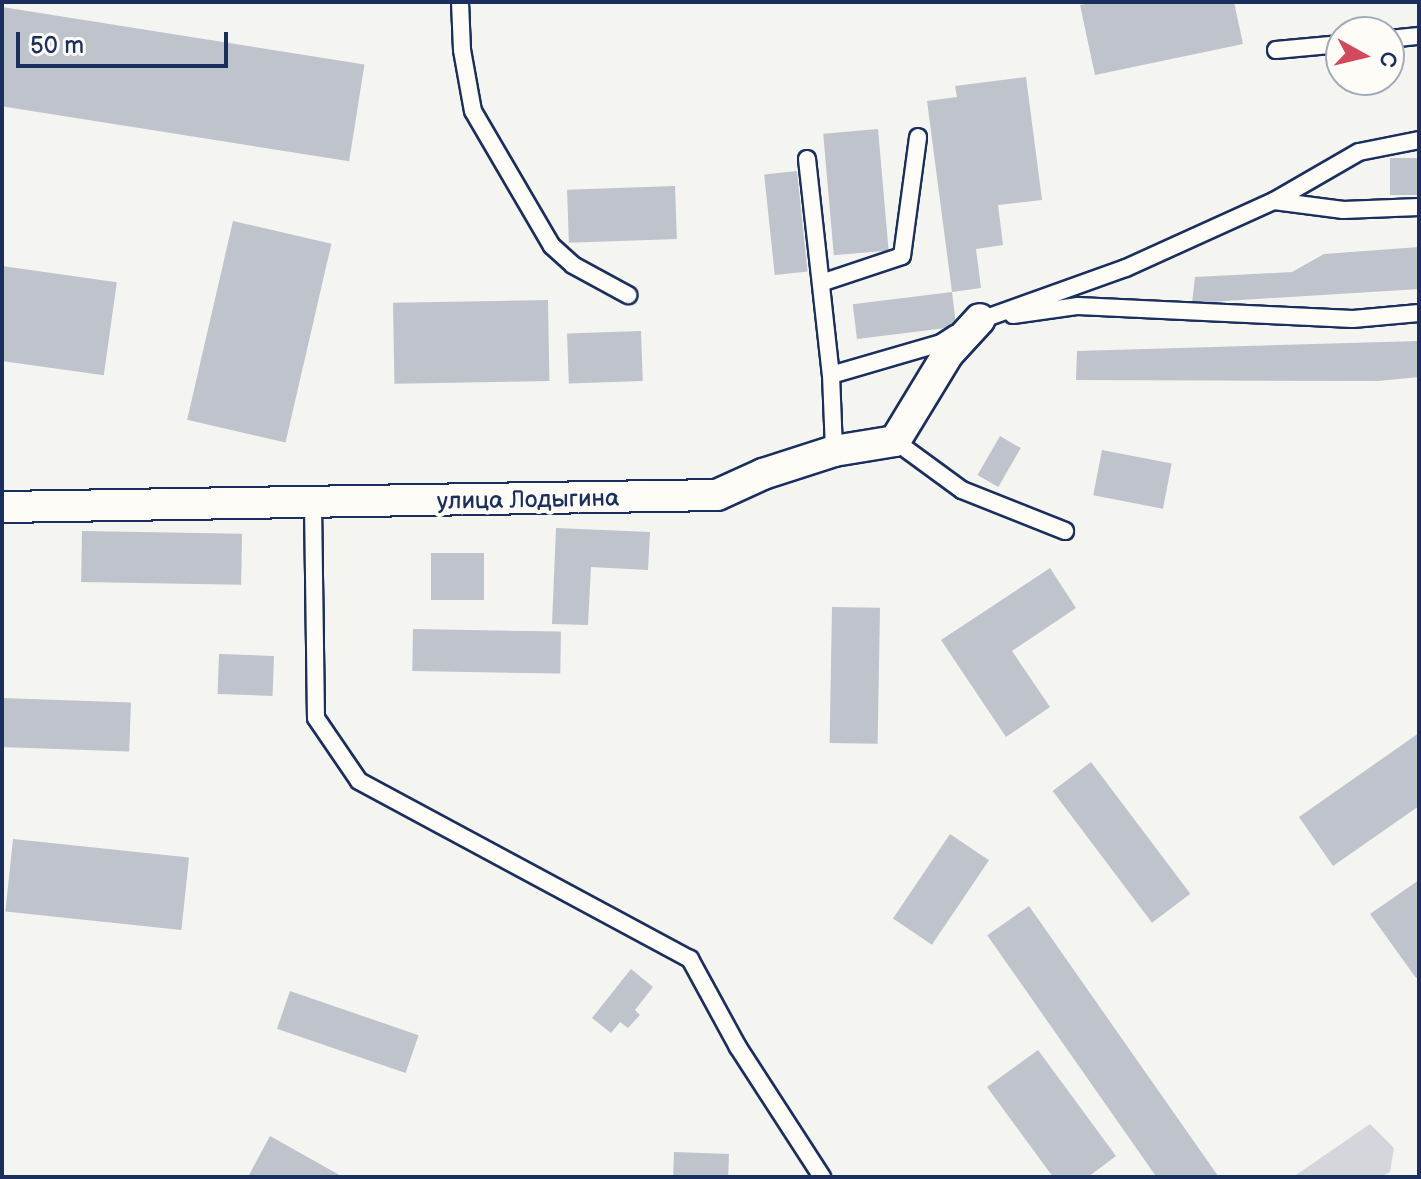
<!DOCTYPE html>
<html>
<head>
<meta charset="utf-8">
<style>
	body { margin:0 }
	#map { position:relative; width:1421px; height:1179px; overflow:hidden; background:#f4f4f1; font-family:"Balsamiq Sans",sans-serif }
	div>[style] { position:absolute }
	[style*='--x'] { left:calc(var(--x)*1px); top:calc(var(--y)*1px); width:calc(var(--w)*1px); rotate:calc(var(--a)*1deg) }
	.green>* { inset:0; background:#d4d6db }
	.building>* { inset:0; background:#bfc3cc; transform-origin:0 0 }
	.roads { filter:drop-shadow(2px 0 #1b2f5e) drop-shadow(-2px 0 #1b2f5e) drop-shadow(0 2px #1b2f5e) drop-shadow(0 -2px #1b2f5e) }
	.service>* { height:16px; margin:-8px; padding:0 8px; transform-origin:8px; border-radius:8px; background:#fdfcf7 }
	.minor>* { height:30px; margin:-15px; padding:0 15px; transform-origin:15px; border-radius:15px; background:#fdfcf7 }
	span { translate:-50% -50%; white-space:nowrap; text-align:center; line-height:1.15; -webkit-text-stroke:8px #fdfcf7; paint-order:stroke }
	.street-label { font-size:24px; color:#1b2f5e }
	.frame { position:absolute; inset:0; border:4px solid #1b2f5e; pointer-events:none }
	.north { position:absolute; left:1325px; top:16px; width:80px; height:80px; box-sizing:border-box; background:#fdfcf7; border:2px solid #a3aaba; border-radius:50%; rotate:98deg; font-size:22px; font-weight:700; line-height:32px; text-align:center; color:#1b2f5e }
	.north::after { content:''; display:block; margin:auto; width:28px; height:36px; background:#d1495b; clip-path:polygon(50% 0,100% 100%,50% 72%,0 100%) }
	.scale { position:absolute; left:16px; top:32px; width:212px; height:36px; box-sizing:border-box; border:4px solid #1b2f5e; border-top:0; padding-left:10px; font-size:24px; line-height:28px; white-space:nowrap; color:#1b2f5e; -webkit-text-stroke:6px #fdfcf7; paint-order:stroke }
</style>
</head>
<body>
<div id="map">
	<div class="green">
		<i style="clip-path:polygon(1370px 1124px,1394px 1148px,1390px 1172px,1380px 1177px,1293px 1177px)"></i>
	</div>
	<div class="building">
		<i style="clip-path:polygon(1095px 2px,1234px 2px,1243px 44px,1095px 75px,1080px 5px)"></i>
		<i style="left:2px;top:7px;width:367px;height:98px;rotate:9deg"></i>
		<i style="clip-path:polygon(1026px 77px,1042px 200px,998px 205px,1003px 245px,976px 249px,981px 288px,952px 292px,927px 101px,957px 97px,955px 86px)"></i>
		<i style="left:878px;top:129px;width:122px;height:55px;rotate:85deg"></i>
		<i style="left:1419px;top:158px;width:37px;height:29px;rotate:90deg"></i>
		<i style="left:797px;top:171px;width:101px;height:33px;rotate:84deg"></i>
		<i style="left:675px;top:186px;width:53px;height:108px;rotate:88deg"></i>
		<i style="left:233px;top:221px;width:101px;height:204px;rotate:13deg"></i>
		<i style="clip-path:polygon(1419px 247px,1419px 289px,1192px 303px,1195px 277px,1292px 272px,1324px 254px)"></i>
		<i style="left:2px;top:266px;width:116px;height:94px;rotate:8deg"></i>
		<i style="left:952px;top:292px;width:35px;height:100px;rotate:83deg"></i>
		<i style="left:548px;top:300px;width:81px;height:155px;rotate:89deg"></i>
		<i style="left:641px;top:331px;width:50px;height:74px;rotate:88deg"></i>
		<i style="clip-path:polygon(1419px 341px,1419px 377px,1378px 381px,1076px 380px,1077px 351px)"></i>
		<i style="left:1000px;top:436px;width:24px;height:45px;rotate:30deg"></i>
		<i style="left:1102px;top:450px;width:71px;height:46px;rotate:11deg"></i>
		<i style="clip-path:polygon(556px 528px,650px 532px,648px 570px,591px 567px,588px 625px,552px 624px)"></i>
		<i style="left:82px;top:531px;width:160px;height:51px;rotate:1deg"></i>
		<i style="left:431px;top:553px;width:53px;height:47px"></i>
		<i style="clip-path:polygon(1050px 568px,1076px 608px,1012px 651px,1050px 707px,1006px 737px,941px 640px)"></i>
		<i style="left:832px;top:607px;width:48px;height:136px;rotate:1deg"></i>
		<i style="left:413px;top:629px;width:148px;height:42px;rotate:1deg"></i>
		<i style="left:219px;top:654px;width:55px;height:40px;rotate:2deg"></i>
		<i style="left:2px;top:698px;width:129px;height:49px;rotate:2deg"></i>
		<i style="clip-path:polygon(1419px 733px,1419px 806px,1333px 866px,1299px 817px)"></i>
		<i style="left:1091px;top:762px;width:165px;height:48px;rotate:53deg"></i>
		<i style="left:950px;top:834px;width:47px;height:102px;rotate:34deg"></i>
		<i style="left:13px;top:839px;width:177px;height:73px;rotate:6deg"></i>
		<i style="clip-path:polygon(1419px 880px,1419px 976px,1416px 978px,1370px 914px)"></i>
		<i style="left:1029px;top:906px;width:330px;height:51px;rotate:55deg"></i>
		<i style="clip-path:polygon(631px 969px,653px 987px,635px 1010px,640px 1015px,628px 1028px,620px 1022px,611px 1033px,592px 1018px)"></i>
		<i style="left:290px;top:991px;width:136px;height:40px;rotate:19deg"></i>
		<i style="clip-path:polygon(1038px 1050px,1116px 1156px,1088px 1177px,1053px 1177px,987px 1087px)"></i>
		<i style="clip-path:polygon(270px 1136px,343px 1177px,248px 1177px)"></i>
		<i style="left:674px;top:1152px;width:55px;height:25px;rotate:2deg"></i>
	</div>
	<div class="roads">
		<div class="service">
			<i style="--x:460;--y:2;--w:48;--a:87.6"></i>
			<i style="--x:462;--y:50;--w:62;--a:79.8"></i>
			<i style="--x:473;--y:111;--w:156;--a:59.7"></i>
			<i style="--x:552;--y:246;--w:28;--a:42"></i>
			<i style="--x:573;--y:265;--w:63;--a:28.6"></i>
			<i style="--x:1389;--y:39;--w:30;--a:-6"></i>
			<i style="--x:1276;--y:50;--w:65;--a:-5.3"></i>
			<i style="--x:807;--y:159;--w:217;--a:83.7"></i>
			<i style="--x:831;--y:375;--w:76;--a:87.7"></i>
			<i style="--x:1274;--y:201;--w:70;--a:7.4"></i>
			<i style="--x:1343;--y:210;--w:76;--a:-2.3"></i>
			<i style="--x:821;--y:283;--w:85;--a:-18.4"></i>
			<i style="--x:902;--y:256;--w:120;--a:-82.3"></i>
			<i style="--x:1013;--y:315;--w:66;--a:-7.9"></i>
			<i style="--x:1078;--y:306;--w:275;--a:2.7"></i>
			<i style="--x:1353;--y:319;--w:66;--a:-5.2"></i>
			<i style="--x:975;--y:322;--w:160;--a:-19.7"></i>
			<i style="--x:1126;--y:268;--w:162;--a:-24.4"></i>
			<i style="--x:1274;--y:201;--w:98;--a:-30"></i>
			<i style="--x:1359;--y:152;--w:61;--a:-11.3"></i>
			<i style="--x:831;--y:375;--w:115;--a:-16.2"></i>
			<i style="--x:941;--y:343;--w:17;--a:-33"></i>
			<i style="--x:895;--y:441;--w:83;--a:36.2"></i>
			<i style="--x:962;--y:490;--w:111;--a:21.7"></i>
			<i style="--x:313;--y:504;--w:214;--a:89.2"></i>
			<i style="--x:316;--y:718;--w:76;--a:55.7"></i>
			<i style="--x:359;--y:781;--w:376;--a:28.3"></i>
			<i style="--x:690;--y:959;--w:100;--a:61.4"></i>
			<i style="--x:738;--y:1047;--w:155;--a:57.1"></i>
		</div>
		<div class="minor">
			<i style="--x:2;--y:507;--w:715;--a:-0.96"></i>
			<i style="--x:717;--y:495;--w:51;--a:-24.5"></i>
			<i style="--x:763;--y:474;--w:75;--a:-17.9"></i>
			<i style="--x:834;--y:451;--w:62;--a:-9.3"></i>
			<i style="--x:895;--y:441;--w:102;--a:-58.7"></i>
			<i style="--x:948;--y:354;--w:47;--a:-47.6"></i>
		</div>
	</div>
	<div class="street-label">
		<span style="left:528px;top:500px;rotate:-1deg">улица Лодыгина</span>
	</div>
	<div class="frame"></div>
	<div class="north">С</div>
	<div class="scale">50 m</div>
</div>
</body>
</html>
